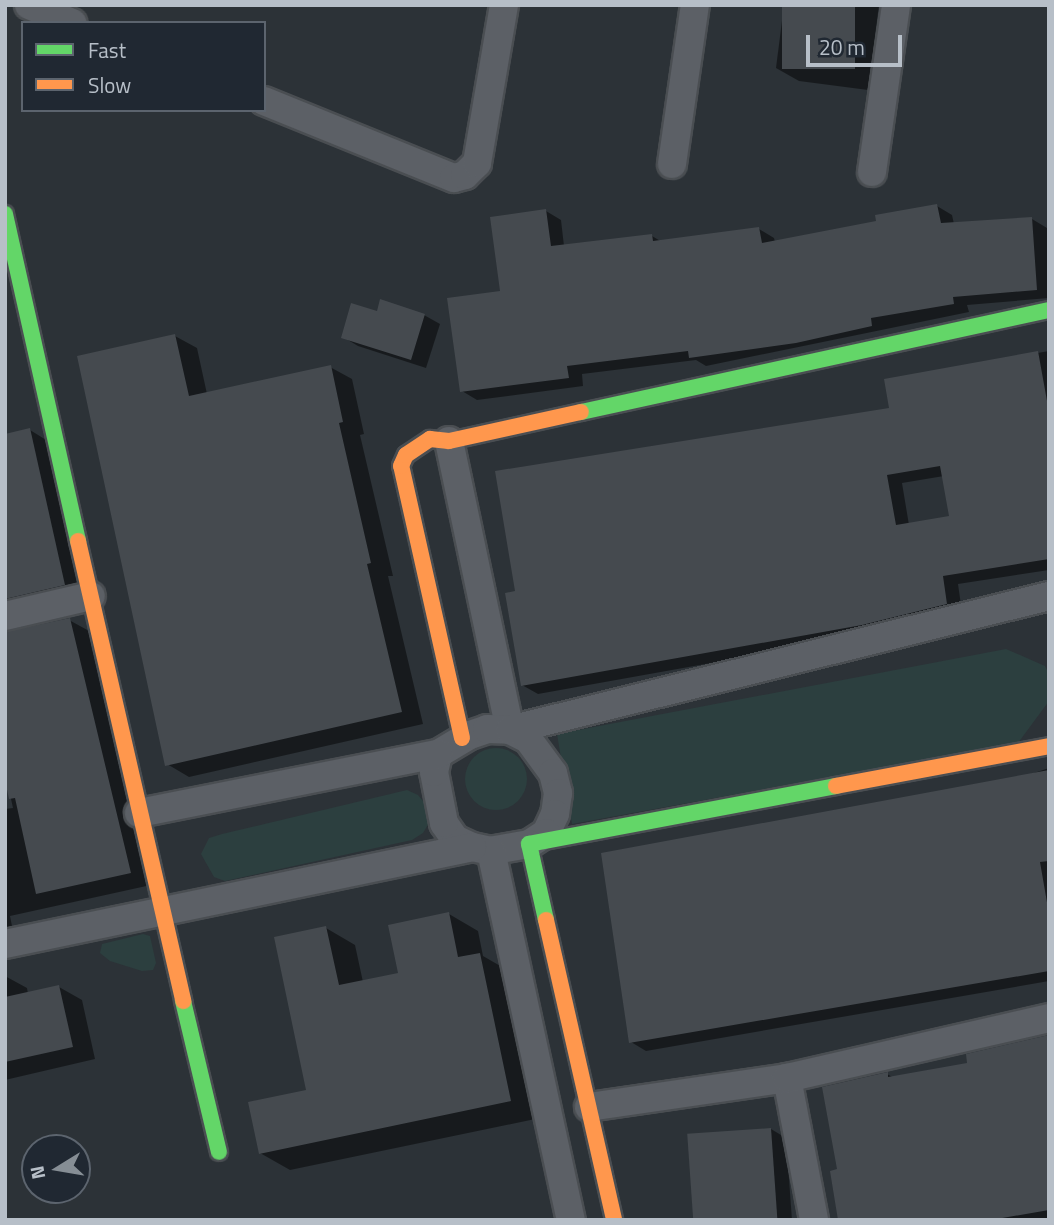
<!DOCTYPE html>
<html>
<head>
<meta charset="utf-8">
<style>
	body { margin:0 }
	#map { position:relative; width:1054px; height:1225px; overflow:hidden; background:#2c3237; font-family:"Titillium Web",sans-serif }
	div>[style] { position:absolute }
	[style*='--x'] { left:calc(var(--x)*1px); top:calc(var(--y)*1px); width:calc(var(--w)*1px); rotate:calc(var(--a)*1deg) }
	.green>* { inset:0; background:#2c3f3f }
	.round { border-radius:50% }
	.shadow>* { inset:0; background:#0007 }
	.building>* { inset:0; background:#454a4f; transform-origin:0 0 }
	.roads { filter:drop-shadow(2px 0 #4a4e52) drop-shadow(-2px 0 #4a4e52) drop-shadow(0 2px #4a4e52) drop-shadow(0 -2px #4a4e52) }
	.street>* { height:28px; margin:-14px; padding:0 14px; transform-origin:14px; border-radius:14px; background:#5c6066 }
	.fast>* { height:16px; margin:-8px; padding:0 8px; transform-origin:8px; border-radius:8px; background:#63d668 }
	.slow>* { height:16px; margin:-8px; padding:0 8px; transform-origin:8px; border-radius:8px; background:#ff974d }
	span { translate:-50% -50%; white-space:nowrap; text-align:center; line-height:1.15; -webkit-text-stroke:5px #202832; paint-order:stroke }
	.frame { position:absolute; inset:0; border:7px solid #b7bfc8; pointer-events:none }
	.legend { position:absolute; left:21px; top:21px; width:245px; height:91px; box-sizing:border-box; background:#202832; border:2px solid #5c646e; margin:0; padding:9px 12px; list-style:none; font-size:21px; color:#b7bfc8 }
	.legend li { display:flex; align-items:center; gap:14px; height:35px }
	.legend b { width:35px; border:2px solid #5c646e }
	.north { position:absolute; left:21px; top:1134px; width:70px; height:70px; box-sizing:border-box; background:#202832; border:2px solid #5c646e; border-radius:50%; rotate:259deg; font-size:19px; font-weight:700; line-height:28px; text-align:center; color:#b7bfc8 }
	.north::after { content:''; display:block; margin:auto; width:24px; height:32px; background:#868e95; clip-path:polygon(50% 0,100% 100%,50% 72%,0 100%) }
	.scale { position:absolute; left:806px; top:35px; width:96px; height:32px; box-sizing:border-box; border:4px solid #b7bfc8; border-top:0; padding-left:9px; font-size:21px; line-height:24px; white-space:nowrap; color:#b7bfc8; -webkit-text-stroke:5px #202832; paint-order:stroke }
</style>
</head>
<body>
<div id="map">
	<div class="green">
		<i style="clip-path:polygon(1006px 649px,1045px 666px,1049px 674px,1049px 701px,1018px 743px,572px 824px,557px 734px)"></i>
		<i class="round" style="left:465px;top:748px;width:62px;height:62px"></i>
		<i style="clip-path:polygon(407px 790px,418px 795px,428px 807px,429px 823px,423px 833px,412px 840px,225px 881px,214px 877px,201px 854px,209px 838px,222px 834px)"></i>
		<i style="clip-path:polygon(143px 934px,150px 936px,156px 963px,153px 970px,142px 971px,110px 961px,100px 953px,102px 944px)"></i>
	</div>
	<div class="shadow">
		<i style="clip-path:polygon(784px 5px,879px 5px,868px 90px,799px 81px,776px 68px)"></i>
		<i style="clip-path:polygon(937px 206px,952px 215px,954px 224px,1032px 219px,1047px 228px,1049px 298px,967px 305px,969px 312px,706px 366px,696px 360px,582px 374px,583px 386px,477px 400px,462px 391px,502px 292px,546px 211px,561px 220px,564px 246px,652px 236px,662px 242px,759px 229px,774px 238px,775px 242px,878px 222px)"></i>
		<i style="clip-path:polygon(378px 313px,424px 315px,440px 324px,426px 368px,358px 346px,343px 337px)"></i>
		<i style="clip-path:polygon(175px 336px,197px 348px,207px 394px,330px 367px,352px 379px,364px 434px,360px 435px,393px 576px,388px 576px,423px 724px,189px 777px,167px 764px)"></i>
		<i style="clip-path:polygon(evenodd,1049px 351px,1049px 570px,958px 584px,962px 612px,878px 633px,538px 694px,522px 685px,517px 593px,891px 410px,886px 380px,1049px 351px,944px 476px,951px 518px,909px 525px,902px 483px,944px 476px)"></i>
		<i style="clip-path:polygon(30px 430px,51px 443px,85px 597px,11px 623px,10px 634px,69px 620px,91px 632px,151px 885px,10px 916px,12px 926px,5px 928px,5px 809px,13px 808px,5px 772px,5px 436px)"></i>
		<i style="clip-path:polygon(1049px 768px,1049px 981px,646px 1051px,631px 1042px,1025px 776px)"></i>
		<i style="clip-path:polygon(449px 914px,478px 931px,483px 956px,509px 971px,540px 1118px,290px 1170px,260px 1153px,308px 1091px,326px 928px,355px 945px,363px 982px,400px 974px)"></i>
		<i style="clip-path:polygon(5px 976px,27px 988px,28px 994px,59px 987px,82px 1000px,95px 1059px,5px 1080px)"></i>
		<i style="clip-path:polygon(1049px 1037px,1049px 1220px,840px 1220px,839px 1171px,887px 1074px,894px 1078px,969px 1065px)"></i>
		<i style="clip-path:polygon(771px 1129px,786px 1138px,792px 1220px,695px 1220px)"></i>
	</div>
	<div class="building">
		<i style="left:782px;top:5px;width:73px;height:64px"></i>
		<i style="clip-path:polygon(937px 204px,941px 223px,1032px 217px,1037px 290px,953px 297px,954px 304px,871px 318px,872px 326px,796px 343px,689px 358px,688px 351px,567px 366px,569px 378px,460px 392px,447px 298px,500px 291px,490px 217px,546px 209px,551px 246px,652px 234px,653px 241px,759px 227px,762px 243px,876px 221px,875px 215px)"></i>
		<i style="clip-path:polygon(380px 299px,425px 314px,411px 360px,341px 338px,351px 303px,377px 311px)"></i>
		<i style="clip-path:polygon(175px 334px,189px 396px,331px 365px,343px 422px,339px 423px,371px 563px,367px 564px,402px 712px,165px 766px,77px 356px)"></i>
		<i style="clip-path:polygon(evenodd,1038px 351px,1049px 412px,1049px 559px,943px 576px,947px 604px,862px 625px,521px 686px,505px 593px,515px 591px,495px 471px,889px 408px,884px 379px,1038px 351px,940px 466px,949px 516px,896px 525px,887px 475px,940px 466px)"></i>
		<i style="clip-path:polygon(30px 428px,65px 585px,5px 599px,5px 434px)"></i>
		<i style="clip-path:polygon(70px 618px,131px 873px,36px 894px,15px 798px,9px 799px,5px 780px,5px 632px)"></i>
		<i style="clip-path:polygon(1049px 770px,1049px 861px,1040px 862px,1049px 914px,1049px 971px,629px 1043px,601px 853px)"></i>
		<i style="clip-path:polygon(449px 912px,458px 957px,480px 953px,511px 1101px,259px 1154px,248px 1102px,306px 1090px,274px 937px,326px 926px,339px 985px,398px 973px,388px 925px)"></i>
		<i style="clip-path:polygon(59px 985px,73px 1047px,5px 1062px,5px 997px)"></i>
		<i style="clip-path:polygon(1049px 1035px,1049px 1210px,991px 1220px,838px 1220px,830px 1171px,837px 1169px,822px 1087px,888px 1072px,888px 1077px,967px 1063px,966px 1054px)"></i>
		<i style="left:771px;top:1128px;width:92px;height:84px;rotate:86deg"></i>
	</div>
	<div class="roads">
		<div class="street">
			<i style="--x:29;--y:5;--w:47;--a:22.7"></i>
			<i style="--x:264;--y:101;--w:205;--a:22.1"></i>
			<i style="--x:454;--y:178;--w:11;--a:-15"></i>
			<i style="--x:465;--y:175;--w:17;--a:-45"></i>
			<i style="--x:477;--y:163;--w:160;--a:-80.3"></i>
			<i style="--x:672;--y:164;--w:161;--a:-81.8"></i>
			<i style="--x:872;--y:172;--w:169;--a:-81.8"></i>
			<i style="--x:449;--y:441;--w:295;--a:78.1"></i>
			<i style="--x:5;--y:616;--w:88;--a:-13.1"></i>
			<i style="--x:510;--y:730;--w:20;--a:27"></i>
			<i style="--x:528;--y:739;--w:42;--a:53.7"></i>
			<i style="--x:553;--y:773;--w:21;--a:76"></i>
			<i style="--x:558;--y:793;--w:21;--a:98"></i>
			<i style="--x:555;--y:814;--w:21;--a:115"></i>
			<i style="--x:546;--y:833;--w:20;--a:147"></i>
			<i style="--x:529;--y:844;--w:39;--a:170"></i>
			<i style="--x:491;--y:851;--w:19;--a:-168"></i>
			<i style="--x:472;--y:847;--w:19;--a:-155"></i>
			<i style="--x:455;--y:839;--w:19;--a:-125"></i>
			<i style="--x:444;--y:823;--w:52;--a:-101.1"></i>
			<i style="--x:434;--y:772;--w:18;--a:-77"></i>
			<i style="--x:438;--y:754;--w:37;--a:-31"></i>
			<i style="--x:470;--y:735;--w:18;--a:-19"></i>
			<i style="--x:487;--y:729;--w:23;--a:2"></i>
			<i style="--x:510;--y:730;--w:555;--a:-13.96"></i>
			<i style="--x:139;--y:813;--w:305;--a:-11.2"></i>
			<i style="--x:491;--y:851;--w:378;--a:77.8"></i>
			<i style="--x:5;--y:944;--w:477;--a:-11.7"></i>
			<i style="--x:787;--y:1078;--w:145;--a:79.2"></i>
			<i style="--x:589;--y:1107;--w:200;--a:-8.3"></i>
			<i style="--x:787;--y:1078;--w:269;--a:-12.9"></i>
		</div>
		<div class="fast">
			<i style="--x:5;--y:214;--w:335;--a:77.4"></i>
			<i style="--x:581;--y:412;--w:479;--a:-12.3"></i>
			<i style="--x:546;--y:920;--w:78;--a:-102.6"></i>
			<i style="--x:529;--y:844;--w:312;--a:-10.7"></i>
			<i style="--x:183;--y:1001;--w:155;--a:76.6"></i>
		</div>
		<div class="slow">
			<i style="--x:78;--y:541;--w:472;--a:77.1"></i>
			<i style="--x:462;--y:738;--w:279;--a:-102.6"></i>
			<i style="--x:401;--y:466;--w:12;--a:-66"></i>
			<i style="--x:406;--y:455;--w:29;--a:-34"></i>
			<i style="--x:430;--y:439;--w:19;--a:6"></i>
			<i style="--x:449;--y:441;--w:135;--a:-12.4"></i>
			<i style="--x:836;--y:786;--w:217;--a:-10.6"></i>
			<i style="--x:546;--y:920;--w:308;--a:77.2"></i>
		</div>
	</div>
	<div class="frame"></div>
	<ul class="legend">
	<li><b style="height:9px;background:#63d668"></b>Fast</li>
	<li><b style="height:9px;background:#ff974d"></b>Slow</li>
	</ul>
	<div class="north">N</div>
	<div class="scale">20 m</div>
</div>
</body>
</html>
